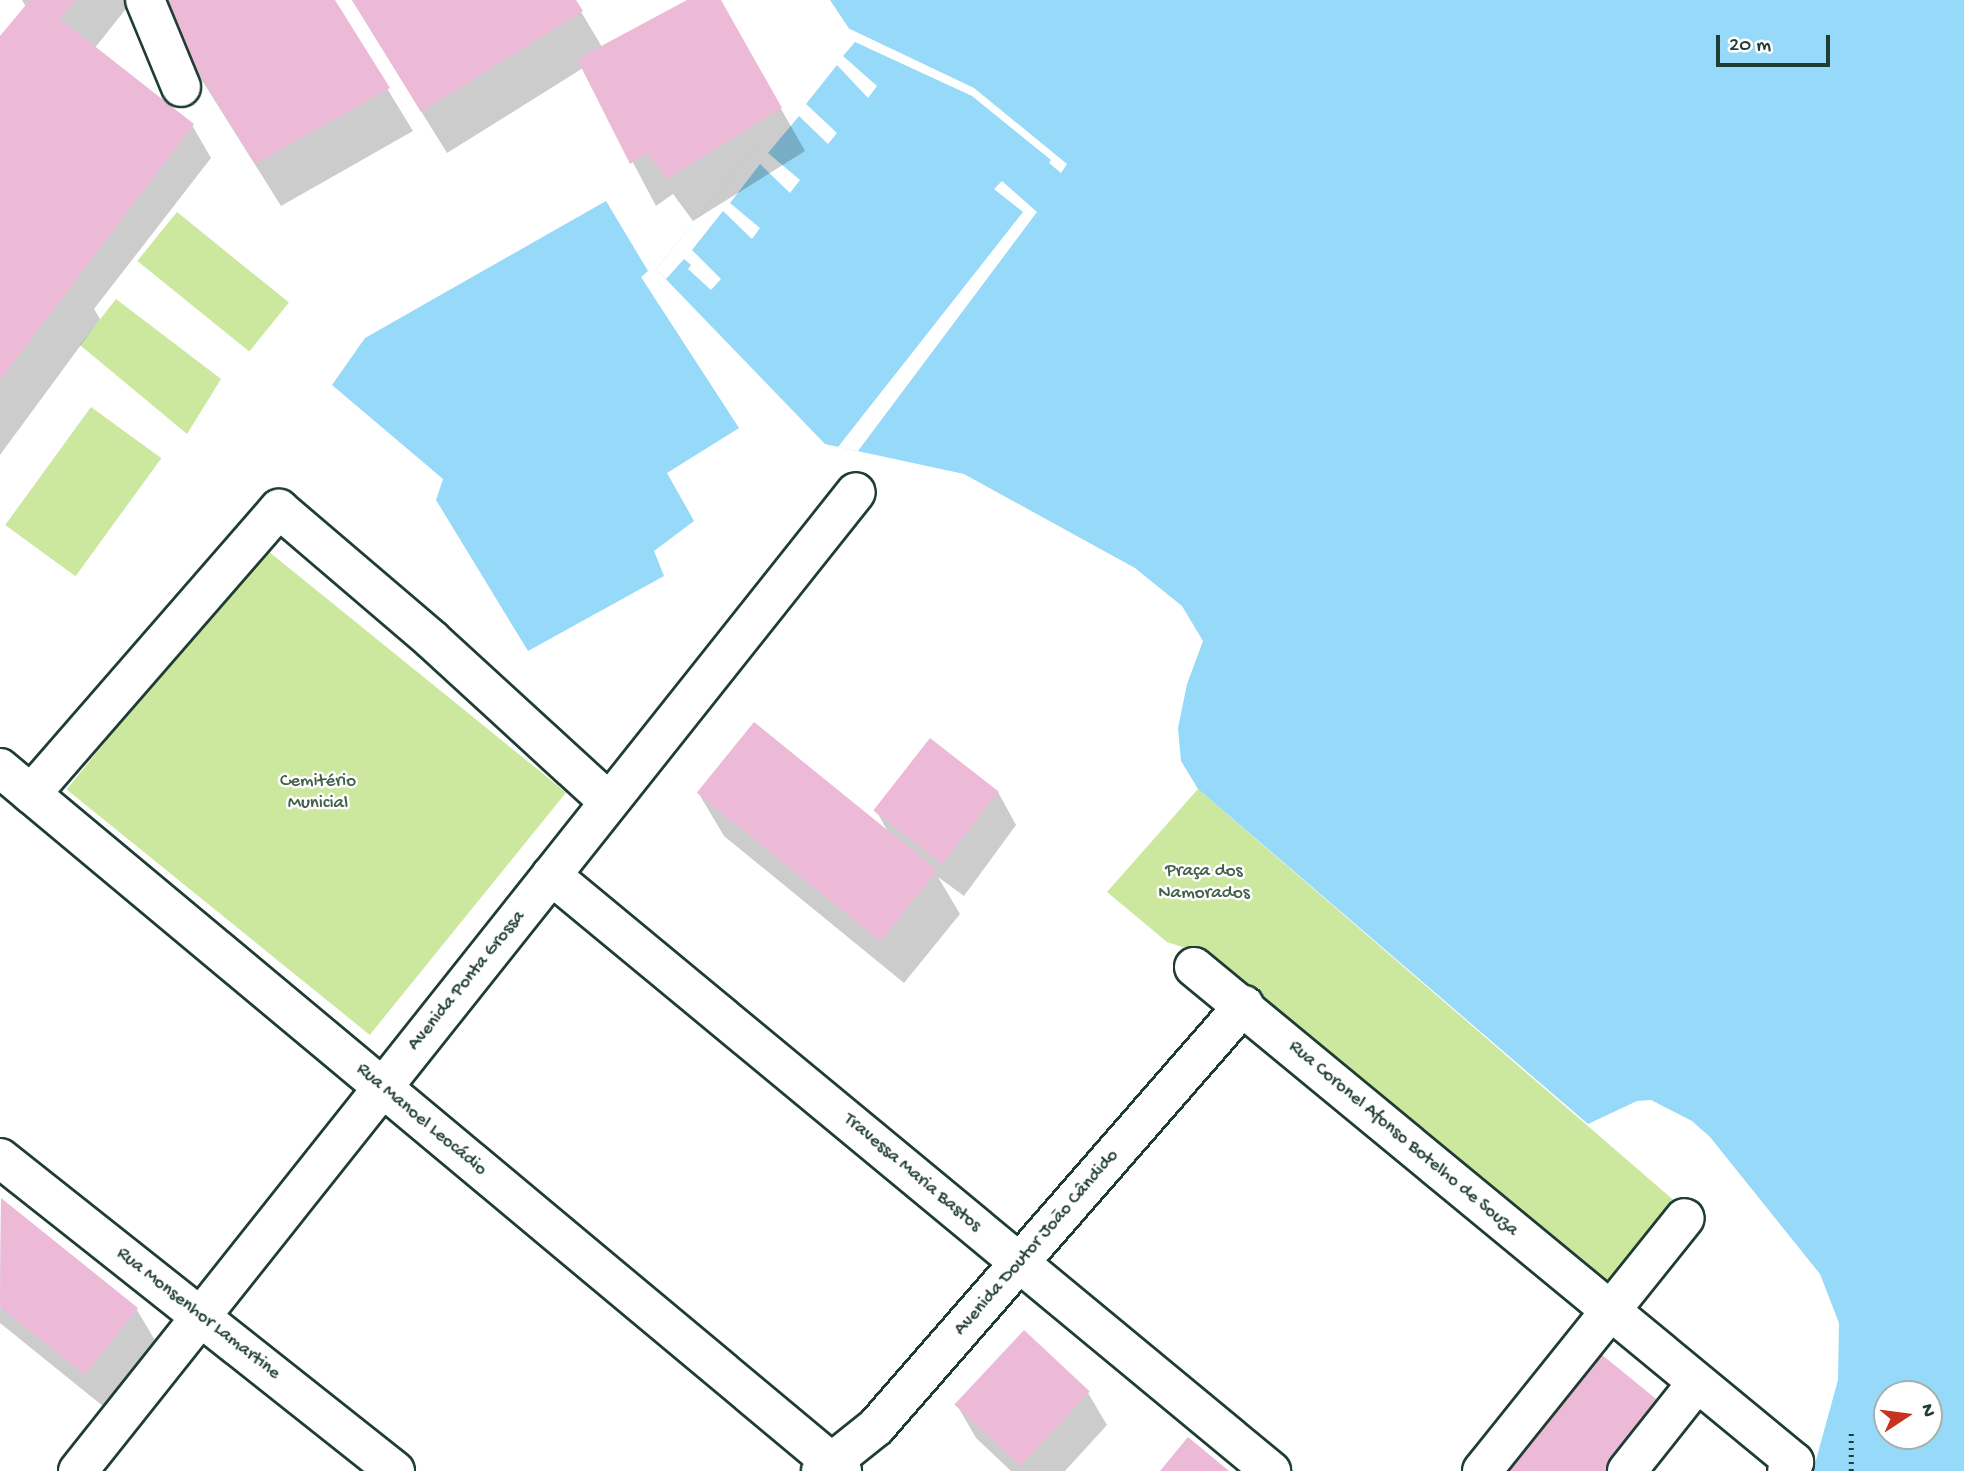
<!DOCTYPE html>
<html>
<head>
<meta charset="utf-8">
<style>
	body { margin:0 }
	#map { position:relative; width:1964px; height:1471px; overflow:hidden; background:#fff; font-family:"Gochi Hand",sans-serif }
	div>[style] { position:absolute }
	[style*='--x'] { left:calc(var(--x)*1px); top:calc(var(--y)*1px); width:calc(var(--w)*1px); rotate:calc(var(--a)*1deg) }
	.green>* { inset:0; background:#cce79e; transform-origin:0 0 }
	.water>* { inset:0; background:#96d9f8 }
	.pier>* { inset:0; background:#fff }
	.shadow>* { inset:0; background:#0003 }
	.building>* { inset:0; background:#ecb9d7; transform-origin:0 0 }
	.path>* { height:4.5px; margin-top:-2.25px; transform-origin:0; background:repeating-linear-gradient(90deg,#1f3d34 0 2px,transparent 0 7px) }
	.roads { filter:drop-shadow(2px 0 #1f3d34) drop-shadow(-2px 0 #1f3d34) drop-shadow(0 2px #1f3d34) drop-shadow(0 -2px #1f3d34) }
	.minor>* { height:38px; margin:-19px; padding:0 19px; transform-origin:19px; border-radius:19px; background:#fff }
	span { translate:-50% -50%; white-space:nowrap; text-align:center; line-height:1.15; -webkit-text-stroke:5px #fff; paint-order:stroke }
	.park-label { font-size:19px; color:#425f49 }
	.street-label { font-size:19px; color:#1f3d34 }
	.north { position:absolute; left:1873px; top:1380px; width:70px; height:70px; box-sizing:border-box; background:#fff; border:2px solid #a5b1ae; border-radius:50%; rotate:77deg; font-size:19px; font-weight:700; line-height:28px; text-align:center; color:#1f3d34 }
	.north::after { content:''; display:block; margin:auto; width:24px; height:32px; background:#c8321e; clip-path:polygon(50% 0,100% 100%,50% 72%,0 100%) }
	.scale { position:absolute; left:1716px; top:35px; width:114px; height:32px; box-sizing:border-box; border:4px solid #1f3d34; border-top:0; padding-left:9px; font-size:21px; line-height:24px; white-space:nowrap; color:#1f3d34; -webkit-text-stroke:5px #fff; paint-order:stroke }
</style>
</head>
<body>
<div id="map">
	<div class="green">
		<i style="left:177px;top:212px;width:144px;height:63px;rotate:39deg"></i>
		<i style="clip-path:polygon(116px 299px,221px 379px,187px 434px,80px 345px)"></i>
		<i style="left:91px;top:407px;width:87px;height:146px;rotate:36deg"></i>
		<i style="left:263px;top:547px;width:390px;height:312px;rotate:39deg"></i>
		<i style="clip-path:polygon(1198px 789px,1678px 1204px,1608px 1284px,1198px 952px,1167px 942px,1107px 892px)"></i>
	</div>
	<div class="water">
		<i style="clip-path:polygon(evenodd,830px 0,1964px 0,1964px 1471px,1813px 1471px,1838px 1380px,1839px 1323px,1820px 1274px,1710px 1137px,1692px 1121px,1651px 1100px,1637px 1101px,1588px 1124px,1198px 789px,1181px 761px,1178px 728px,1187px 684px,1203px 641px,1182px 606px,1135px 568px,964px 474px,825px 444px,656px 269px,850px 30px,830px 0,1887px 1394px,1929px 1394px,1929px 1436px,1887px 1436px,1887px 1394px)"></i>
		<i style="clip-path:polygon(606px 201px,648px 271px,641px 277px,739px 428px,667px 473px,694px 521px,654px 551px,664px 576px,528px 651px,436px 500px,443px 479px,332px 385px,365px 338px)"></i>
	</div>
	<div class="pier">
		<i style="clip-path:polygon(850px 29px,974px 88px,1067px 164px,1061px 173px,1049px 163px,1051px 160px,972px 96px,855px 42px,843px 56px,877px 86px,868px 98px,837px 65px,806px 104px,837px 133px,828px 144px,799px 116px,768px 153px,800px 180px,790px 193px,760px 164px,730px 203px,760px 228px,752px 239px,723px 211px,692px 250px,721px 279px,711px 290px,688px 269px,691px 265px,684px 259px,666px 279px,656px 269px)"></i>
		<i style="clip-path:polygon(1002px 181px,1037px 212px,858px 451px,838px 447px,1023px 212px,994px 189px)"></i>
	</div>
	<div class="shadow">
		<i style="clip-path:polygon(22px 0,133px 0,94px 49px,192px 125px,211px 158px,94px 309px,100px 319px,0 455px,0 39px,26px 7px)"></i>
		<i style="clip-path:polygon(333px 0,413px 131px,281px 206px,181px 47px)"></i>
		<i style="clip-path:polygon(352px 0,574px 0,602px 47px,690px 0,719px 0,805px 151px,693px 221px,673px 194px,656px 206px,583px 68px,447px 153px)"></i>
		<i style="clip-path:polygon(998px 792px,1016px 825px,964px 896px,938px 877px,960px 914px,904px 983px,724px 836px,699px 794px,889px 834px,877px 812px)"></i>
		<i style="clip-path:polygon(1px 1201px,137px 1310px,156px 1342px,104px 1407px,0 1323px)"></i>
		<i style="clip-path:polygon(1088px 1393px,1107px 1425px,1065px 1471px,1011px 1471px,976px 1438px,957px 1405px)"></i>
	</div>
	<div class="building">
		<i style="clip-path:polygon(30px 0,75px 0,60px 19px,194px 124px,0 380px,0 36px)"></i>
		<i style="clip-path:polygon(154px 0,335px 0,390px 88px,255px 164px)"></i>
		<i style="clip-path:polygon(352px 0,576px 0,583px 11px,421px 112px)"></i>
		<i style="clip-path:polygon(687px 0,721px 0,782px 108px,667px 179px,647px 153px,630px 164px,577px 59px)"></i>
		<i style="left:754px;top:722px;width:236px;height:91px;rotate:39deg"></i>
		<i style="left:930px;top:738px;width:87px;height:92px;rotate:38deg"></i>
		<i style="clip-path:polygon(1px 1198px,138px 1308px,85px 1375px,0 1307px)"></i>
		<i style="left:1024px;top:1330px;width:90px;height:102px;rotate:43deg"></i>
		<i style="clip-path:polygon(1601px 1354px,1661px 1403px,1606px 1471px,1506px 1471px)"></i>
		<i style="clip-path:polygon(1188px 1437px,1229px 1471px,1160px 1471px)"></i>
	</div>
	<div class="path">
		<i style="--x:1851;--y:1471;--w:40;--a:-90"></i>
	</div>
	<div class="roads">
		<div class="minor">
			<i style="--x:145;--y:0;--w:94;--a:67.5"></i>
			<i style="--x:0;--y:768;--w:1097;--a:39.86"></i>
			<i style="--x:31;--y:794;--w:378;--a:-49"></i>
			<i style="--x:279;--y:509;--w:200;--a:40.5"></i>
			<i style="--x:431;--y:639;--w:241;--a:42.5"></i>
			<i style="--x:551;--y:875;--w:935;--a:39.62"></i>
			<i style="--x:1194;--y:967;--w:778;--a:39.52"></i>
			<i style="--x:1794;--y:1462;--w:11;--a:128"></i>
			<i style="--x:0;--y:1158;--w:504;--a:38.39"></i>
			<i style="--x:78;--y:1471;--w:1250;--a:-51.53"></i>
			<i style="--x:821;--y:1471;--w:70;--a:-38.7"></i>
			<i style="--x:876;--y:1427;--w:560;--a:-48.91"></i>
			<i style="--x:1482;--y:1471;--w:324;--a:-51.3"></i>
			<i style="--x:1627;--y:1471;--w:111;--a:-51.6"></i>
		</div>
	</div>
	<div class="park-label">
		<span style="left:318px;top:793px">Cemitério<br>Municial</span>
		<span style="left:1204px;top:883px">Praça dos<br>Namorados</span>
	</div>
	<div class="street-label">
		<span style="left:467px;top:981px;rotate:-51deg">Avenida Ponta Grossa</span>
		<span style="left:421px;top:1120px;rotate:40deg">Rua Manoel Leocádio</span>
		<span style="left:1403px;top:1139px;rotate:40deg">Rua Coronel Afonso Botelho de Souza</span>
		<span style="left:912px;top:1173px;rotate:40deg">Travessa Maria Bastos</span>
		<span style="left:1037px;top:1243px;rotate:-49deg">Avenida Doutor João Cândido</span>
		<span style="left:198px;top:1314px;rotate:38deg">Rua Monsenhor Lamartine</span>
	</div>
	<div class="north">N</div>
	<div class="scale">20 m</div>
</div>
</body>
</html>
